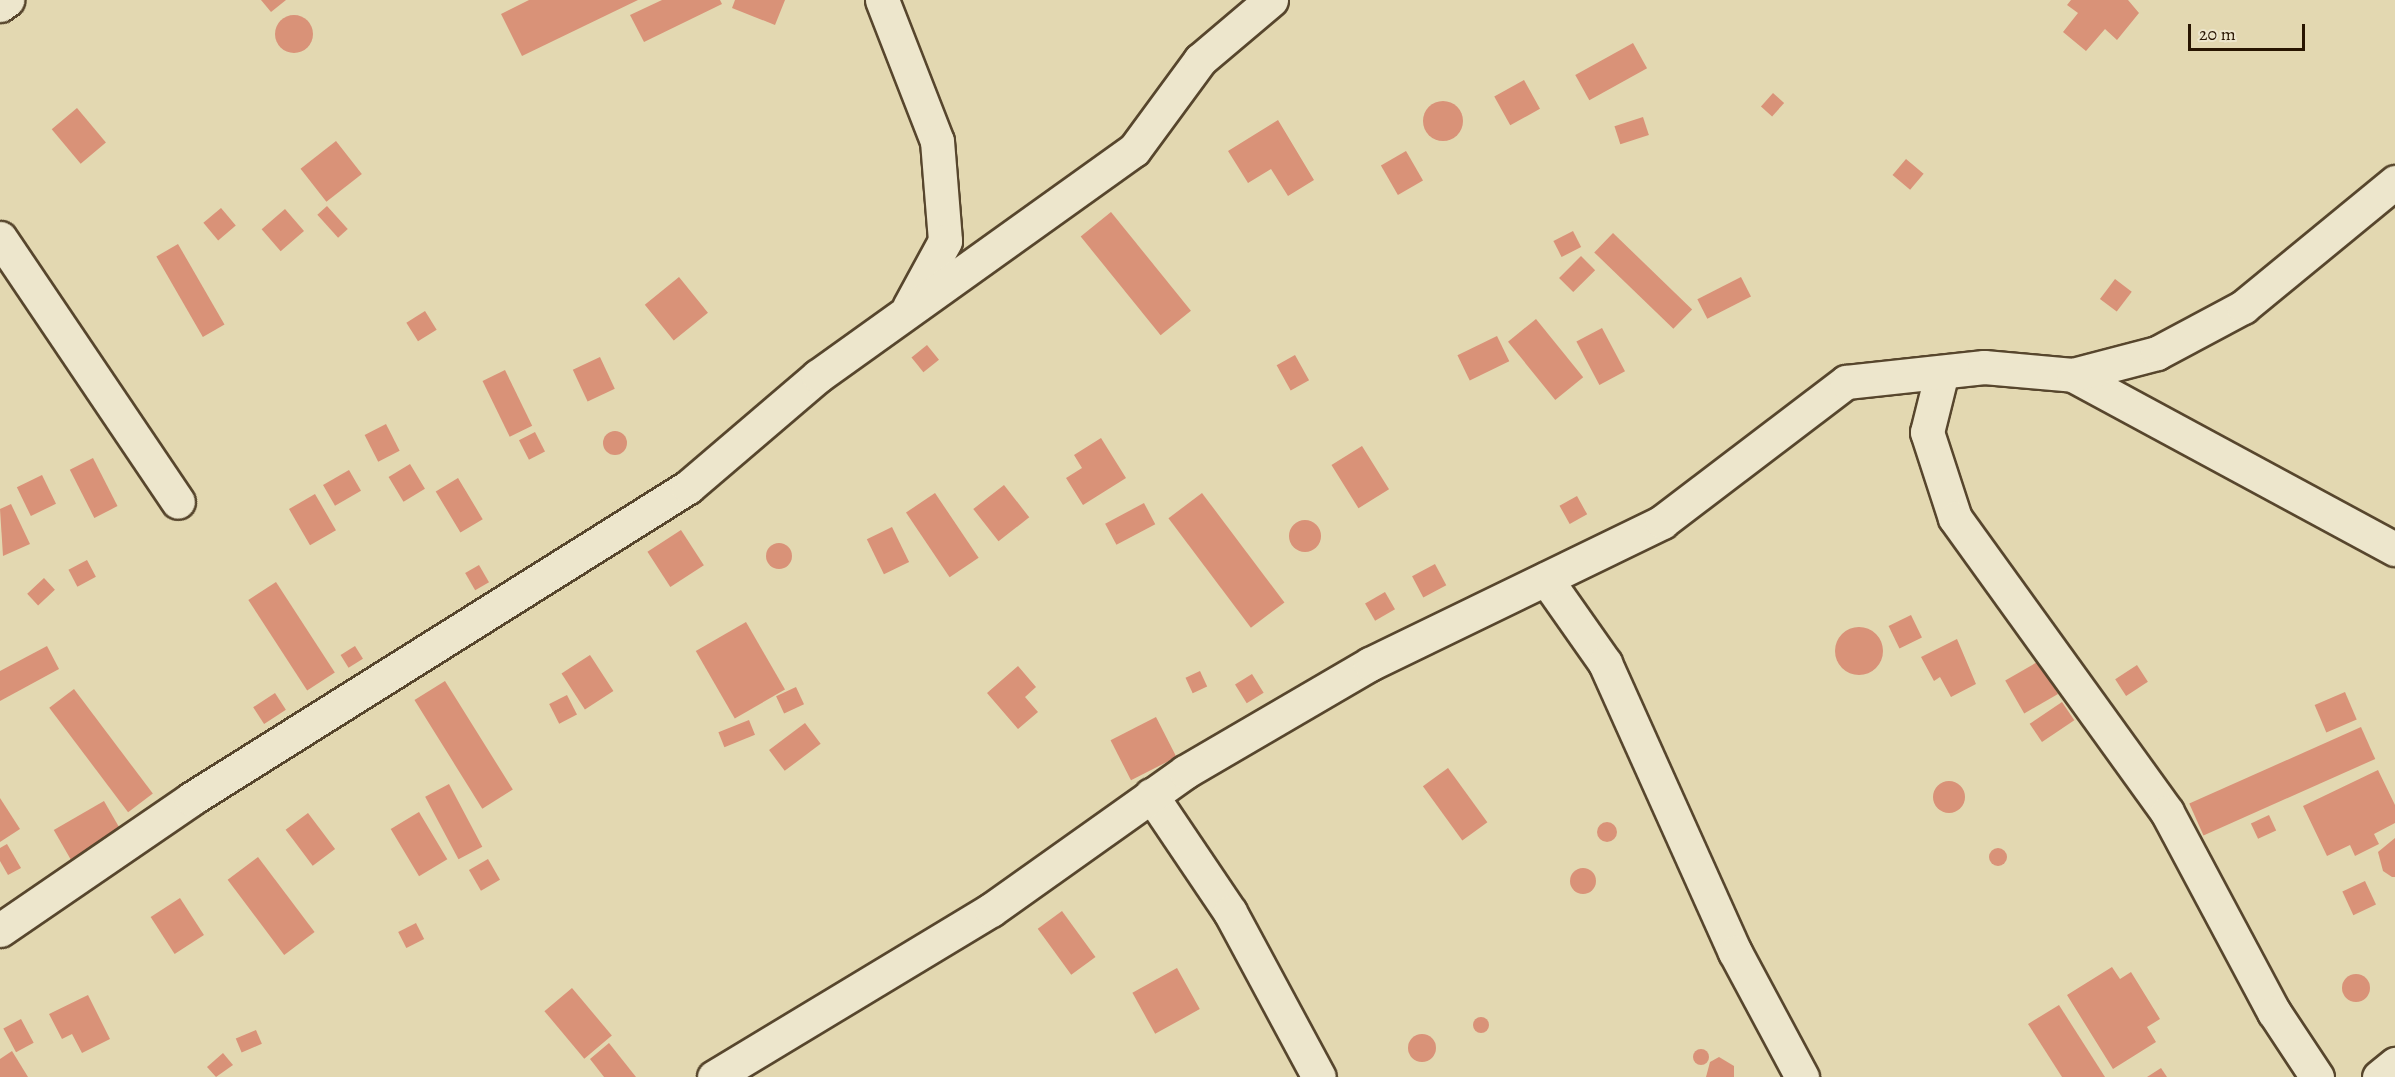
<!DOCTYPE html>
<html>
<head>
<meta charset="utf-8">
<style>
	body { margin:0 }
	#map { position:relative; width:2395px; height:1077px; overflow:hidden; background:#e3d8b1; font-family:Alegreya,serif }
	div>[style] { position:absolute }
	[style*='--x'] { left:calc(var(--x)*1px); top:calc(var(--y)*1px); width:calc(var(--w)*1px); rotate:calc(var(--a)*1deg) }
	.building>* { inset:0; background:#d99278; transform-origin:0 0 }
	.round { border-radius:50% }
	.roads { filter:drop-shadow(2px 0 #57462d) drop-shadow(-2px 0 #57462d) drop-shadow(0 2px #57462d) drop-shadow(0 -2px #57462d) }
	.minor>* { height:33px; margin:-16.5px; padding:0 16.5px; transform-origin:16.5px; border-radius:16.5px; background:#ede6cc }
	span { translate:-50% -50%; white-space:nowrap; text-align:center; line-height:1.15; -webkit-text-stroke:5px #ede6cc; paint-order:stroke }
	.scale { position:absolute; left:2188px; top:24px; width:117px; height:27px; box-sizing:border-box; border:3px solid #281501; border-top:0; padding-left:8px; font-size:18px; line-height:21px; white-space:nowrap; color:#281501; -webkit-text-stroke:4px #ede6cc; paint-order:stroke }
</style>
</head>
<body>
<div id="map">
	<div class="building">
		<i style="clip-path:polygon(261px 0,286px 0,271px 12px)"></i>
		<i style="clip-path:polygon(529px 0,638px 0,522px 56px,501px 14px)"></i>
		<i style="clip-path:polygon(662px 0,720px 0,722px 4px,644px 42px,630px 15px)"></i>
		<i style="clip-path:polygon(735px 0,785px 0,775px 25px,732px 8px)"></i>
		<i style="clip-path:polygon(2071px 0,2128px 0,2139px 13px,2117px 40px,2105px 29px,2086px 51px,2063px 32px,2078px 13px,2067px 5px)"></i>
		<i class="round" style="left:275px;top:15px;width:38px;height:38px"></i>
		<i style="left:1633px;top:43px;width:29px;height:66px;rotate:61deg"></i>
		<i style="left:1524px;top:80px;width:33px;height:34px;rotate:61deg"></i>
		<i style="left:1773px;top:93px;width:15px;height:18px;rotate:42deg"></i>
		<i class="round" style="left:1423px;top:101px;width:40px;height:40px"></i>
		<i style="left:77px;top:108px;width:45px;height:33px;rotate:50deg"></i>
		<i style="left:1643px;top:117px;width:19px;height:30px;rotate:72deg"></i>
		<i style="clip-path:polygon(1278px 120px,1314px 180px,1288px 196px,1271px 169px,1248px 183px,1228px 151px)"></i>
		<i style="left:336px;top:141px;width:42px;height:45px;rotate:52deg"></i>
		<i style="left:1406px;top:151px;width:34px;height:29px;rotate:60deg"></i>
		<i style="left:1906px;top:159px;width:23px;height:21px;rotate:40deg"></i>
		<i style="left:327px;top:206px;width:31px;height:13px;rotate:48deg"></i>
		<i style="left:221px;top:208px;width:23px;height:23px;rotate:50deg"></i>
		<i style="left:285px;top:209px;width:29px;height:31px;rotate:49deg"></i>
		<i style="left:1111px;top:212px;width:127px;height:39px;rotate:51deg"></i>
		<i style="left:1573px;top:231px;width:18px;height:22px;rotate:63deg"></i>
		<i style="left:1613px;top:233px;width:110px;height:27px;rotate:44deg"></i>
		<i style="left:178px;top:244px;width:93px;height:25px;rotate:60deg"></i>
		<i style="left:1581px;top:256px;width:20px;height:31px;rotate:45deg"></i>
		<i style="left:679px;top:277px;width:46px;height:44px;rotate:51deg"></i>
		<i style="left:1741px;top:277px;width:22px;height:49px;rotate:63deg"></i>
		<i style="left:2115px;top:279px;width:21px;height:25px;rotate:37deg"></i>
		<i style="left:425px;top:311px;width:22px;height:22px;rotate:58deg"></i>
		<i style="left:1536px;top:319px;width:75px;height:36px;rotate:51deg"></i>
		<i style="left:1602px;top:328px;width:49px;height:29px;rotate:62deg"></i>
		<i style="left:1497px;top:336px;width:28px;height:44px;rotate:64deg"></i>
		<i style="left:927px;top:345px;width:19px;height:20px;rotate:51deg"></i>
		<i style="left:1295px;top:355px;width:29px;height:21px;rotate:61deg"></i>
		<i style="left:600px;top:357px;width:35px;height:30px;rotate:65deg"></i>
		<i style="left:505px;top:370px;width:62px;height:25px;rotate:64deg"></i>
		<i style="left:386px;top:424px;width:30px;height:24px;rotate:63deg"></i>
		<i class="round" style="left:603px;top:431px;width:24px;height:24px"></i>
		<i style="left:535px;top:432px;width:22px;height:18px;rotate:63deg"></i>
		<i style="clip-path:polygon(1101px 438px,1126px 478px,1083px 505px,1066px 478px,1082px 468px,1074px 455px)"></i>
		<i style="left:1362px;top:446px;width:51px;height:36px;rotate:58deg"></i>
		<i style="left:93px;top:458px;width:54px;height:26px;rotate:63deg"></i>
		<i style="left:410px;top:464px;width:29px;height:25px;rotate:59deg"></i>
		<i style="left:349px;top:470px;width:24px;height:30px;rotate:60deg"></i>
		<i style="left:42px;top:475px;width:32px;height:28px;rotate:64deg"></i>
		<i style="left:458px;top:478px;width:48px;height:26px;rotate:59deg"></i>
		<i style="left:1004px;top:485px;width:41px;height:39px;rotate:52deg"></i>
		<i style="left:935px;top:493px;width:78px;height:35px;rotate:56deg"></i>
		<i style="left:1202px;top:493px;width:137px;height:42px;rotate:53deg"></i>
		<i style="left:315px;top:494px;width:42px;height:30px;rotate:60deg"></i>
		<i style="left:1577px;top:496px;width:21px;height:20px;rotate:61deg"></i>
		<i style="left:1144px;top:503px;width:24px;height:44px;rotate:62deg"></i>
		<i style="clip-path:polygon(11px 504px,30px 544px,3px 556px,0 509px)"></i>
		<i class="round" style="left:1289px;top:520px;width:32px;height:32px"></i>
		<i style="left:892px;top:527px;width:39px;height:28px;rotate:64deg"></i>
		<i style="left:681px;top:530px;width:42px;height:40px;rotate:57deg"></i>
		<i class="round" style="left:766px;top:543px;width:26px;height:26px"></i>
		<i style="left:87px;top:560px;width:19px;height:21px;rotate:62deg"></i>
		<i style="left:1435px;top:564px;width:24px;height:26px;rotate:62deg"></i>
		<i style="left:479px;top:565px;width:20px;height:16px;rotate:60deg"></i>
		<i style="left:44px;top:578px;width:16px;height:23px;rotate:47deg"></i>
		<i style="left:276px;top:582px;width:108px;height:33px;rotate:57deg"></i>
		<i style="left:1385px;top:592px;width:20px;height:23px;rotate:60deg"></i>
		<i style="left:1911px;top:615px;width:25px;height:25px;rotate:64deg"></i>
		<i style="left:746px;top:622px;width:78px;height:58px;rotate:60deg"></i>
		<i class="round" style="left:1835px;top:627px;width:48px;height:48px"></i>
		<i style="clip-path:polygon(1957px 639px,1976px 684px,1951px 697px,1940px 677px,1934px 681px,1921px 657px)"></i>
		<i style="clip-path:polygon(47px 646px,59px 669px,0 701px,0 671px)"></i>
		<i style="left:355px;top:646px;width:15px;height:17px;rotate:58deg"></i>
		<i style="left:590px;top:655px;width:43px;height:34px;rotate:57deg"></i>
		<i style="left:2039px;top:661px;width:38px;height:39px;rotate:60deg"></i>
		<i style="left:2137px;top:665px;width:20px;height:26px;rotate:57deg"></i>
		<i style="clip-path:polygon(1018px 666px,1036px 687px,1025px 697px,1038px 712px,1018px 729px,987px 693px)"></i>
		<i style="left:1200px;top:671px;width:17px;height:16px;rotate:65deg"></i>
		<i style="left:1252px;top:674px;width:22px;height:20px;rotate:58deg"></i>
		<i style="left:445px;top:681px;width:128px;height:36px;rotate:58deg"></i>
		<i style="left:796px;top:687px;width:19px;height:22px;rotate:65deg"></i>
		<i style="left:74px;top:689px;width:131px;height:31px;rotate:53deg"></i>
		<i style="left:2345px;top:692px;width:30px;height:33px;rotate:67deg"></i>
		<i style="left:275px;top:693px;width:20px;height:26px;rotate:57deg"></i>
		<i style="left:567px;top:695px;width:22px;height:20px;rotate:63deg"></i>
		<i style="left:2062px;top:702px;width:22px;height:39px;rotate:56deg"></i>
		<i style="left:1156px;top:717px;width:45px;height:51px;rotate:63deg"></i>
		<i style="left:749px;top:720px;width:16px;height:33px;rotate:68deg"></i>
		<i style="left:805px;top:723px;width:26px;height:45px;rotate:53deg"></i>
		<i style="left:2361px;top:727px;width:35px;height:188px;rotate:66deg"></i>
		<i style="left:1448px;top:768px;width:67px;height:31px;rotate:54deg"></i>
		<i style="clip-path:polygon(2378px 770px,2395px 805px,2395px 823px,2374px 834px,2379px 844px,2355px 856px,2350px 845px,2327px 856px,2303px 806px)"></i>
		<i class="round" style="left:1933px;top:781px;width:32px;height:32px"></i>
		<i style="left:449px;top:784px;width:71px;height:27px;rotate:62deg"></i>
		<i style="clip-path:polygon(0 798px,20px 829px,0 842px)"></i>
		<i style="left:104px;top:801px;width:34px;height:58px;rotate:60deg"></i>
		<i style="left:419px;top:812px;width:55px;height:33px;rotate:59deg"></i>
		<i style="left:308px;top:813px;width:45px;height:28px;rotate:53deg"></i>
		<i style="left:2269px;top:815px;width:17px;height:20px;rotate:65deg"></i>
		<i class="round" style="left:1597px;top:822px;width:20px;height:20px"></i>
		<i style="clip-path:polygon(2395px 838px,2395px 877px,2392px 877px,2383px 871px,2378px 852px)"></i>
		<i style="clip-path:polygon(7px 844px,21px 868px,8px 875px,0 861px,0 848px)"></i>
		<i class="round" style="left:1989px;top:848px;width:18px;height:18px"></i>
		<i style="left:258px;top:857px;width:94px;height:38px;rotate:53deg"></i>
		<i style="left:488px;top:859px;width:24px;height:22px;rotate:60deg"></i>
		<i class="round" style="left:1570px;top:868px;width:26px;height:26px"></i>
		<i style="left:2365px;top:881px;width:26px;height:25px;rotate:65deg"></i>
		<i style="left:180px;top:898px;width:44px;height:35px;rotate:57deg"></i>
		<i style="left:1062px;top:911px;width:57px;height:30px;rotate:54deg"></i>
		<i style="left:416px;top:923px;width:18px;height:20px;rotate:63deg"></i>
		<i style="clip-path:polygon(2112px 967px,2120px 979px,2131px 972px,2160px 1019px,2147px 1027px,2156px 1042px,2113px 1069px,2067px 995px)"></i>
		<i style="left:1177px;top:968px;width:47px;height:51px;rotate:61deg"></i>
		<i class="round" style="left:2342px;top:974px;width:28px;height:28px"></i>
		<i style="left:572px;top:988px;width:62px;height:36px;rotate:50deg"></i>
		<i style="clip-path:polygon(88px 995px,110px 1039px,82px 1053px,72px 1034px,62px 1039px,49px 1014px)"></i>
		<i style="clip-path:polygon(2059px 1005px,2105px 1077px,2062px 1077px,2028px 1024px)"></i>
		<i class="round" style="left:1473px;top:1017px;width:16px;height:16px"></i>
		<i style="left:21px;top:1019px;width:27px;height:20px;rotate:62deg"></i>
		<i style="left:256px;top:1030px;width:15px;height:22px;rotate:67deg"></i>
		<i class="round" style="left:1408px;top:1034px;width:28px;height:28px"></i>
		<i style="clip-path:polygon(609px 1043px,636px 1077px,604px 1077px,590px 1059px)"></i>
		<i class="round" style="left:1693px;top:1049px;width:16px;height:16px"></i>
		<i style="clip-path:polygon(12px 1051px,28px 1077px,0 1077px,0 1059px)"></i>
		<i style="clip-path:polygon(223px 1053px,233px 1065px,216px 1077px,207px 1067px)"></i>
		<i style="clip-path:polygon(1719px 1057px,1734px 1066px,1734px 1077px,1706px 1077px,1710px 1062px)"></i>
		<i style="clip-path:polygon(2161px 1068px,2167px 1077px,2147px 1077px)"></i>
	</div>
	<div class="roads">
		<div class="minor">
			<i style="--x:882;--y:0;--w:151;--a:68.7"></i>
			<i style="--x:937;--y:141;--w:100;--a:85.4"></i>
			<i style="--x:945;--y:241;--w:75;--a:118.6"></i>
			<i style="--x:0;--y:5;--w:9;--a:-36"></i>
			<i style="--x:0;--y:238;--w:318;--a:56"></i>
			<i style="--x:1942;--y:372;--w:62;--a:104"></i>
			<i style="--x:1927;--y:432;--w:90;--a:72"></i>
			<i style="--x:1955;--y:518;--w:362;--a:54.2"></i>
			<i style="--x:2167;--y:812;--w:227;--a:61.9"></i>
			<i style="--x:2274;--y:1012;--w:78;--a:56.5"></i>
			<i style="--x:2073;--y:375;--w:366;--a:28.4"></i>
			<i style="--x:1546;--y:579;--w:103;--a:54.9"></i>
			<i style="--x:1605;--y:663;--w:317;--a:65.8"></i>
			<i style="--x:1735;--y:952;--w:142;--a:61.8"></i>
			<i style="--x:1151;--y:795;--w:141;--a:56"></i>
			<i style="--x:1230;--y:912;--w:187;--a:61.7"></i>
			<i style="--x:0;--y:930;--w:232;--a:-34.4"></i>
			<i style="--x:191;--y:799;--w:587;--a:-32.12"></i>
			<i style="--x:688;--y:487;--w:171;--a:-40.5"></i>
			<i style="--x:818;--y:376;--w:388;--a:-35.6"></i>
			<i style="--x:1134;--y:150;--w:112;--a:-53.7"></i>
			<i style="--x:1200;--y:60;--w:93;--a:-40.2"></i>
			<i style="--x:714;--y:1077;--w:323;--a:-31.1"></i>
			<i style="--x:991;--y:910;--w:238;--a:-35.4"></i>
			<i style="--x:1185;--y:772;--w:214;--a:-30.3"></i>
			<i style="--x:1370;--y:664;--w:325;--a:-25.9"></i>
			<i style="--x:1662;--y:522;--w:231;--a:-37.3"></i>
			<i style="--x:1846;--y:382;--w:139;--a:-6.2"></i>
			<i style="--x:1984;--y:367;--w:89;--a:5.1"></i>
			<i style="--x:2073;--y:375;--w:87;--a:-14.7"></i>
			<i style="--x:2157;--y:353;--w:98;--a:-28.1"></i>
			<i style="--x:2243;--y:307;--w:197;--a:-39.4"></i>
			<i style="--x:2379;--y:1077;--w:21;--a:-39"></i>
		</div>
	</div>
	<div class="scale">20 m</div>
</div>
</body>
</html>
